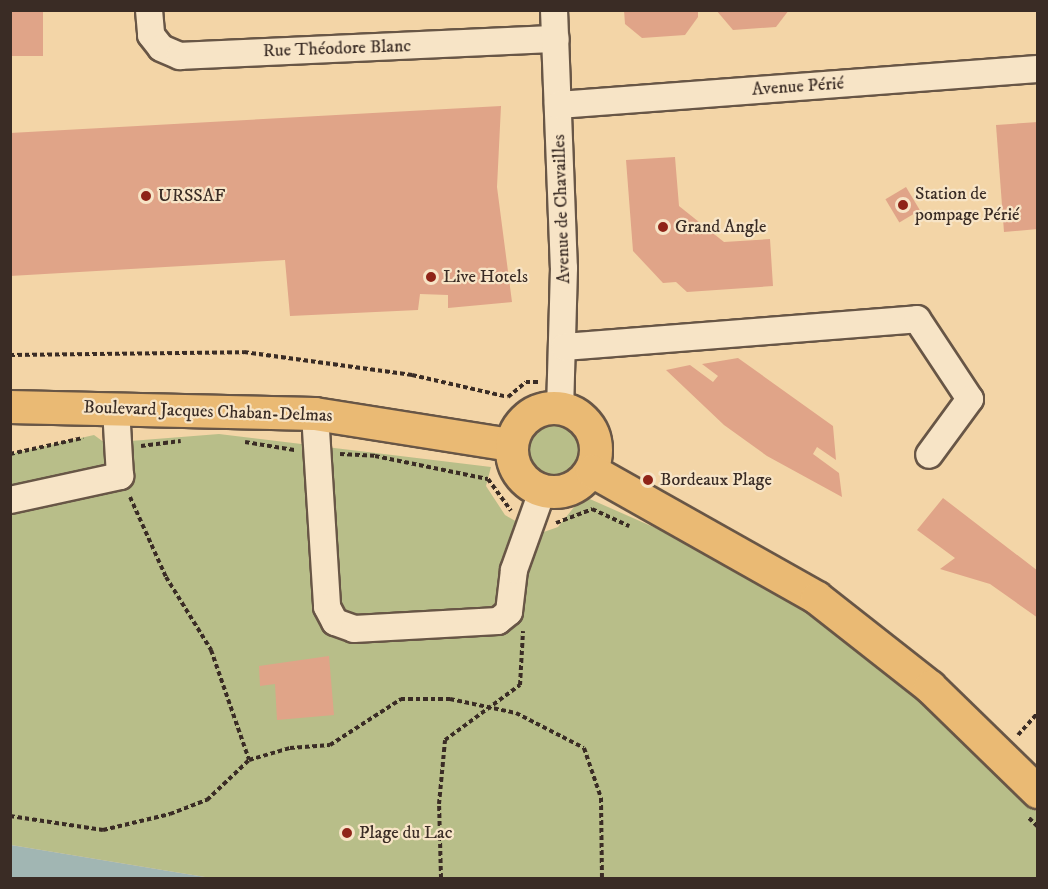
<!DOCTYPE html>
<html>
<head>
<meta charset="utf-8">
<style>
	body { margin:0 }
	#map { position:relative; width:1048px; height:889px; overflow:hidden; background:#f3d5a7; font-family:"IM FELL DW Pica",serif }
	div>[style] { position:absolute }
	[style*='--x'] { left:calc(var(--x)*1px); top:calc(var(--y)*1px); width:calc(var(--w)*1px); rotate:calc(var(--a)*1deg) }
	.green>* { inset:0; background:#b8be89 }
	.round { border-radius:50% }
	.water>* { inset:0; background:#a1b6b3 }
	.building>* { inset:0; background:#e0a488; transform-origin:0 0 }
	.path>* { height:4px; margin-top:-2px; transform-origin:0; background:repeating-linear-gradient(90deg,#3a2c25 0 4.5px,transparent 0 7.5px) }
	.roads { filter:drop-shadow(2px 0 #685646) drop-shadow(-2px 0 #685646) drop-shadow(0 2px #685646) drop-shadow(0 -2px #685646) }
	.minor>* { height:26px; margin:-13px; padding:0 13px; transform-origin:13px; border-radius:13px; background:#f7e4c6 }
	.major>* { height:32px; margin:-16px; padding:0 16px; transform-origin:16px; border-radius:16px; background:#eaba74 }
	.major>.ring { margin:-16px; padding:0; box-sizing:content-box; background:none; border:32px solid #eaba74; border-radius:50% }
	.dots>* { width:16px; height:16px; translate:-50% -50%; box-sizing:border-box; border:3px solid #f7e4c6; border-radius:50% }
	span { translate:-50% -50%; white-space:nowrap; text-align:center; line-height:1.15; -webkit-text-stroke:4.5px #f7e4c6; paint-order:stroke }
	.street-label { font-size:18px; color:#3a2c25 }
	.poi-label { font-size:18px; color:#3a2c25 }
	.left { translate:0 -50%; text-align:left }
	.frame { position:absolute; inset:0; border:12px solid #3a2c25; pointer-events:none }
</style>
</head>
<body>
<div id="map">
	<div class="green">
		<i class="round" style="left:525px;top:424px;width:54px;height:54px"></i>
		<i style="clip-path:polygon(219px 434px,491px 467px,486px 486px,505px 515px,538px 534px,558px 527px,583px 496px,701px 548px,788px 597px,937px 709px,1037px 812px,1037px 878px,211px 878px,11px 845px,10px 454px,94px 435px,105px 443px)"></i>
	</div>
	<div class="water">
		<i style="clip-path:polygon(10px 845px,11px 845px,211px 878px,11px 878px)"></i>
	</div>
	<div class="building">
		<i style="left:10px;top:10px;width:33px;height:46px"></i>
		<i style="clip-path:polygon(624px 10px,698px 10px,698px 17px,685px 35px,642px 38px,625px 24px)"></i>
		<i style="clip-path:polygon(716px 10px,789px 10px,776px 27px,733px 30px)"></i>
		<i style="clip-path:polygon(501px 106px,497px 187px,512px 302px,448px 308px,448px 295px,420px 294px,418px 310px,290px 316px,285px 260px,10px 276px,10px 133px)"></i>
		<i style="clip-path:polygon(1038px 122px,1038px 229px,1004px 232px,996px 125px)"></i>
		<i style="clip-path:polygon(675px 157px,679px 206px,724px 242px,770px 239px,773px 286px,687px 292px,676px 282px,663px 283px,633px 251px,626px 160px)"></i>
		<i style="left:906px;top:187px;width:27px;height:24px;rotate:59deg"></i>
		<i style="clip-path:polygon(738px 358px,833px 426px,836px 460px,817px 447px,813px 454px,839px 473px,842px 497px,767px 456px,724px 425px,666px 370px,690px 365px,713px 382px,718px 376px,702px 364px)"></i>
		<i style="clip-path:polygon(943px 498px,1038px 571px,1038px 618px,990px 584px,940px 569px,955px 558px,917px 530px)"></i>
		<i style="clip-path:polygon(329px 656px,334px 715px,277px 720px,275px 684px,260px 686px,259px 666px)"></i>
	</div>
	<div class="path">
		<i style="--x:10;--y:355;--w:234;--a:-0.7"></i>
		<i style="--x:244;--y:352;--w:170;--a:7.8"></i>
		<i style="--x:412;--y:375;--w:98;--a:12.9"></i>
		<i style="--x:508;--y:397;--w:23;--a:-40"></i>
		<i style="--x:526;--y:382;--w:12;--a:0"></i>
		<i style="--x:245;--y:442;--w:50;--a:9.3"></i>
		<i style="--x:141;--y:446;--w:40;--a:-7.1"></i>
		<i style="--x:10;--y:454;--w:75;--a:-12.4"></i>
		<i style="--x:340;--y:454;--w:35;--a:3"></i>
		<i style="--x:375;--y:456;--w:115;--a:11.5"></i>
		<i style="--x:488;--y:479;--w:39;--a:54"></i>
		<i style="--x:130;--y:497;--w:88;--a:65.8"></i>
		<i style="--x:166;--y:577;--w:86;--a:58.3"></i>
		<i style="--x:211;--y:650;--w:116;--a:70.9"></i>
		<i style="--x:556;--y:523;--w:39;--a:-21"></i>
		<i style="--x:592;--y:509;--w:41;--a:24.7"></i>
		<i style="--x:1018;--y:735;--w:30;--a:-48"></i>
		<i style="--x:10;--y:816;--w:94;--a:8.6"></i>
		<i style="--x:103;--y:830;--w:69;--a:-13.4"></i>
		<i style="--x:170;--y:814;--w:40;--a:-21"></i>
		<i style="--x:207;--y:800;--w:58;--a:-43.6"></i>
		<i style="--x:249;--y:760;--w:43;--a:-16.3"></i>
		<i style="--x:290;--y:748;--w:40;--a:-4.3"></i>
		<i style="--x:330;--y:745;--w:85;--a:-32.9"></i>
		<i style="--x:401;--y:699;--w:49;--a:0"></i>
		<i style="--x:450;--y:699;--w:67;--a:12"></i>
		<i style="--x:516;--y:713;--w:76;--a:27.2"></i>
		<i style="--x:584;--y:748;--w:53;--a:71.2"></i>
		<i style="--x:601;--y:798;--w:80;--a:89.3"></i>
		<i style="--x:1029;--y:818;--w:13;--a:45"></i>
		<i style="--x:441;--y:878;--w:74;--a:-91.5"></i>
		<i style="--x:439;--y:804;--w:64;--a:-84.6"></i>
		<i style="--x:445;--y:740;--w:93;--a:-36.3"></i>
		<i style="--x:520;--y:685;--w:54;--a:-86.8"></i>
	</div>
	<div class="roads">
		<div class="minor">
			<i style="--x:149;--y:10;--w:25;--a:85"></i>
			<i style="--x:151;--y:35;--w:16;--a:52"></i>
			<i style="--x:161;--y:48;--w:21;--a:23"></i>
			<i style="--x:180;--y:56;--w:376;--a:-2.6"></i>
			<i style="--x:554;--y:10;--w:258;--a:87.8"></i>
			<i style="--x:564;--y:268;--w:140;--a:91.6"></i>
			<i style="--x:558;--y:105;--w:481;--a:-4.3"></i>
			<i style="--x:564;--y:347;--w:354;--a:-4.5"></i>
			<i style="--x:917;--y:319;--w:96;--a:56.5"></i>
			<i style="--x:970;--y:399;--w:69;--a:126.2"></i>
			<i style="--x:315;--y:414;--w:193;--a:86.4"></i>
			<i style="--x:327;--y:607;--w:17;--a:62"></i>
			<i style="--x:335;--y:622;--w:20;--a:20"></i>
			<i style="--x:354;--y:629;--w:144;--a:-3.2"></i>
			<i style="--x:498;--y:621;--w:14;--a:-39"></i>
			<i style="--x:509;--y:612;--w:42;--a:-83.2"></i>
			<i style="--x:514;--y:570;--w:83;--a:-70.3"></i>
			<i style="--x:10;--y:500;--w:113;--a:-12.3"></i>
			<i style="--x:120;--y:476;--w:68;--a:-93.4"></i>
		</div>
		<div class="major">
			<i style="--x:10;--y:407;--w:305;--a:1.3"></i>
			<i style="--x:315;--y:414;--w:198;--a:9"></i>
			<i class="ring" style="left:512px;top:408px;width:52px;height:52px"></i>
			<i style="--x:592;--y:471;--w:258;--a:29.4"></i>
			<i style="--x:817;--y:598;--w:144;--a:38.2"></i>
			<i style="--x:930;--y:687;--w:151;--a:44.2"></i>
		</div>
	</div>
	<div class="dots">
		<i style="left:146px;top:196px;background:#8f2418"></i>
		<i style="left:903px;top:205px;background:#8f2418"></i>
		<i style="left:663px;top:227px;background:#8f2418"></i>
		<i style="left:431px;top:277px;background:#8f2418"></i>
		<i style="left:648px;top:480px;background:#8f2418"></i>
		<i style="left:347px;top:833px;background:#8f2418"></i>
	</div>
	<div class="street-label">
		<span style="left:337px;top:49px;rotate:-2deg">Rue Théodore Blanc</span>
		<span style="left:798px;top:87px;rotate:-4deg">Avenue Périé</span>
		<span style="left:562px;top:209px;rotate:-92deg">Avenue de Chavailles</span>
		<span style="left:208px;top:412px;rotate:2deg">Boulevard Jacques Chaban-Delmas</span>
	</div>
	<div class="poi-label">
		<span class="left" style="left:915px;top:205px">Station de<br>pompage Périé</span>
		<span class="left" style="left:158px;top:196px">URSSAF</span>
		<span class="left" style="left:675px;top:227px">Grand Angle</span>
		<span class="left" style="left:443px;top:277px">Live Hotels</span>
		<span class="left" style="left:660px;top:480px">Bordeaux Plage</span>
		<span class="left" style="left:359px;top:833px">Plage du Lac</span>
	</div>
	<div class="frame"></div>
</div>
</body>
</html>
